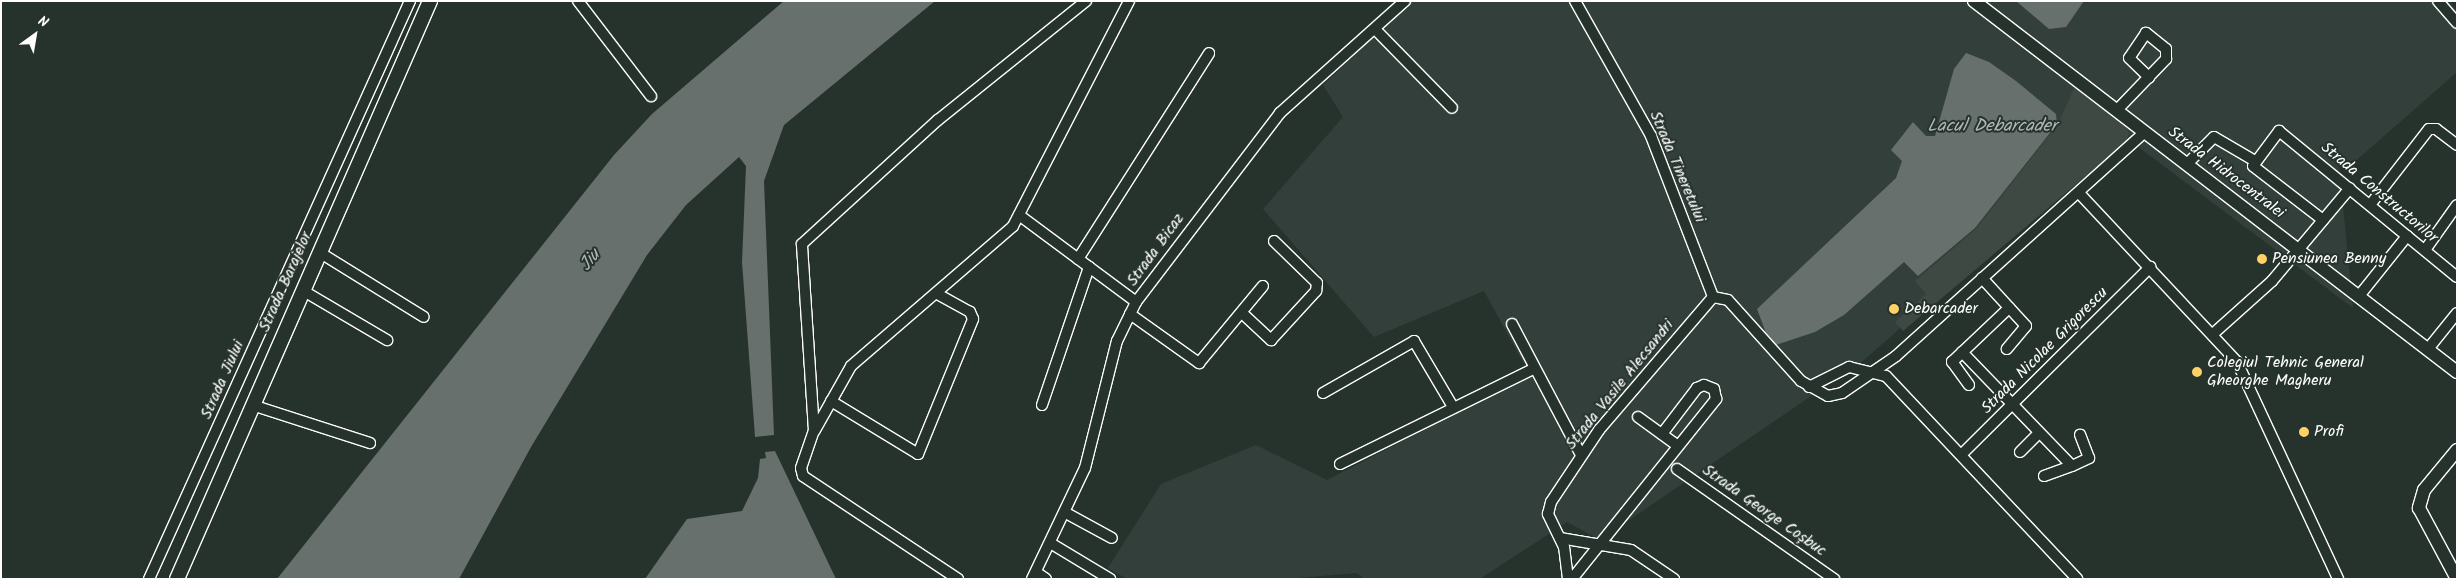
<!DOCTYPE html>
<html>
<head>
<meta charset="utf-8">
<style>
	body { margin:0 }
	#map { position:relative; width:2458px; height:580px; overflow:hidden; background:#26332d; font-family:Kalam,sans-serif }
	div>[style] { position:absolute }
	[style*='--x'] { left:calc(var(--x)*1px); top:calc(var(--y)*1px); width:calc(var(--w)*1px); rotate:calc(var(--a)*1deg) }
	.built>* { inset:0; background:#333f3a }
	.green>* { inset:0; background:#3e4944 }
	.water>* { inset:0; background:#67706c }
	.roads { filter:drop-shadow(1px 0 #fff) drop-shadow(-1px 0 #fff) drop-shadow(0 1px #fff) drop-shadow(0 -1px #fff) }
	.minor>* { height:10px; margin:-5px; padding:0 5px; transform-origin:5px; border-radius:5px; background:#26332d }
	.tertiary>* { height:12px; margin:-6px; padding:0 6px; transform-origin:6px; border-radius:6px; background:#26332d }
	.secondary>* { height:14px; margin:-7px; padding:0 7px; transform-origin:7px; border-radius:7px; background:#26332d }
	.dots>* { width:14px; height:14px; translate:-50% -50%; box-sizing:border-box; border:2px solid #26332d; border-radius:50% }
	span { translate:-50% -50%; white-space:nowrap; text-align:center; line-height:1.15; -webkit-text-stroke:4px #26332d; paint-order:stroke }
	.street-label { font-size:16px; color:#fff }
	.poi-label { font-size:16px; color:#fff }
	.left { translate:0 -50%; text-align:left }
	.water-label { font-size:18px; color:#b3b8b6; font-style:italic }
	.frame { position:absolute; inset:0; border:2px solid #fff; pointer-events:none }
	.north { position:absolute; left:10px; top:10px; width:50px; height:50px; -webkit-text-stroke:4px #26332d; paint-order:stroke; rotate:32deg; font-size:14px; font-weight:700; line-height:20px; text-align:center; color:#fff }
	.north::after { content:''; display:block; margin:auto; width:18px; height:22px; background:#fff; clip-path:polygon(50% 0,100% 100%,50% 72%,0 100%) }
</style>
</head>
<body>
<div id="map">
	<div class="built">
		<i style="clip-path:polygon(1411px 1px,2449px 1px,2457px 11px,2457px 72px,2351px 165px,2339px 164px,2353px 308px,2121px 134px,1864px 360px,1600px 540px,1567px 522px,1480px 579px,1364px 579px,1357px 573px,1285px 579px,1127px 579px,1108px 568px,1161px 484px,1256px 445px,1327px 480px,1530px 375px,1484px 291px,1374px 337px,1263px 209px,1343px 117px,1323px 85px)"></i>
	</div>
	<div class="green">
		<i style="clip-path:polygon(2075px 86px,2123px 121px,2129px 133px,2126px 142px,1903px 331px,1895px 322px,1926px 294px,1915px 281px,1976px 229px,2058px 124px)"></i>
	</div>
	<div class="water">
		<i style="clip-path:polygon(784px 1px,935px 1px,784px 125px,764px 181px,774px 435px,755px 437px,742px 262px,746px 166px,739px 157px,686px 205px,647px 255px,531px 447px,459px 579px,277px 579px,614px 155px,652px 114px)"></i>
		<i style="clip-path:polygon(2016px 1px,2084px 1px,2066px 27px,2049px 29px)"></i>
		<i style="clip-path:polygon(1966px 53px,1989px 62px,2016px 81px,2056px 114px,2057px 124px,1975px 228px,1918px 276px,1904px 262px,1844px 315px,1815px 332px,1776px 345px,1766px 333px,1757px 309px,1896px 178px,1902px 161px,1891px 150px,1913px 122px,1926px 136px,1935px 136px,1954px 69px)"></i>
		<i style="clip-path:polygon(775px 451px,836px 579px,645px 579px,687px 519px,742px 511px,758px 478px,760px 459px,766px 458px,765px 452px)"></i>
	</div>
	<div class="roads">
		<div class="minor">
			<i style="--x:578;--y:1;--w:120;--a:52.5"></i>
			<i style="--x:1575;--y:1;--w:155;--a:60.6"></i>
			<i style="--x:1651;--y:136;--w:173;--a:68.9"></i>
			<i style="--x:2438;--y:1;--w:29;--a:49"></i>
			<i style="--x:1375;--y:29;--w:110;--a:45.7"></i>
			<i style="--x:2117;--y:110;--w:71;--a:-46.1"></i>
			<i style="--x:2166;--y:59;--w:10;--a:-90"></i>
			<i style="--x:2166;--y:49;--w:26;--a:-141"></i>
			<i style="--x:2146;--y:33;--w:30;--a:124"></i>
			<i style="--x:2129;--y:58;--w:28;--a:44"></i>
			<i style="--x:2187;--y:164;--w:38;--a:-45"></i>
			<i style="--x:2214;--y:137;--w:48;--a:30.3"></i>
			<i style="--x:2080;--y:194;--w:230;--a:46.9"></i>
			<i style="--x:2237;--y:362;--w:239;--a:65"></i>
			<i style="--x:2370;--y:205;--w:96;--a:-52.2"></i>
			<i style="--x:2429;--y:129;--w:7;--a:0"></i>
			<i style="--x:2436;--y:129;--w:26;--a:37"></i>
			<i style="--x:1019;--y:215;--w:146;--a:36.6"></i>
			<i style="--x:2323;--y:220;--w:88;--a:-142.4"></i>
			<i style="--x:2253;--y:166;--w:44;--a:-53.4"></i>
			<i style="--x:2279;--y:131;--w:230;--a:39.4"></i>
			<i style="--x:2425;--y:250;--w:55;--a:-54.6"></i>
			<i style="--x:319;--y:252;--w:123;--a:31.8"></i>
			<i style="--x:1078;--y:259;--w:244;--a:-57.5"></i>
			<i style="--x:1982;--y:278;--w:65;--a:47.5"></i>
			<i style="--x:2026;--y:326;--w:30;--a:130"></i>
			<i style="--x:302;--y:290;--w:99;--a:30.5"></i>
			<i style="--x:2359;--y:296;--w:77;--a:-51.3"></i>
			<i style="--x:1242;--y:313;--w:40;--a:43"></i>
			<i style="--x:1271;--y:340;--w:67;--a:-47.4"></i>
			<i style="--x:1316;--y:291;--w:8;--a:-83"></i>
			<i style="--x:1317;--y:283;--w:60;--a:-135.7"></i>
			<i style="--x:1130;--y:314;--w:85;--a:35.4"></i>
			<i style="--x:1199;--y:363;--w:100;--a:-50.3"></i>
			<i style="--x:1512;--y:324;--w:148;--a:62.2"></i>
			<i style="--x:2214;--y:333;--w:78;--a:-41.9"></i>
			<i style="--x:2272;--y:281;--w:121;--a:-50"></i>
			<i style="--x:2428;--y:349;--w:46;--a:-51.1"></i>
			<i style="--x:1962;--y:352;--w:158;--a:46"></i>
			<i style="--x:2072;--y:466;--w:19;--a:-25"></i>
			<i style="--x:2089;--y:458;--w:25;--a:-111"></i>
			<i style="--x:1969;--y:385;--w:29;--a:-126"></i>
			<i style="--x:1952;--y:362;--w:79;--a:-43.5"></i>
			<i style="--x:1809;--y:387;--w:45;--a:-26.6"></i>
			<i style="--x:1849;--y:367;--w:38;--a:14"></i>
			<i style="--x:1886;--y:376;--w:279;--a:46.7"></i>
			<i style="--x:1323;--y:393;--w:105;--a:-29.7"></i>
			<i style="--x:1414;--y:341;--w:77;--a:59.4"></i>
			<i style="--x:831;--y:401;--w:102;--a:31.3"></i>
			<i style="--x:918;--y:454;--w:146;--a:-67.8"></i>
			<i style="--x:973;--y:319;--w:8;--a:-113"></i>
			<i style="--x:970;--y:312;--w:37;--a:-151"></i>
			<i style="--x:252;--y:405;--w:124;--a:17.9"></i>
			<i style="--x:1042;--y:405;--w:146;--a:-71.2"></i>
			<i style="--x:1638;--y:417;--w:49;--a:35.9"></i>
			<i style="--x:815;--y:430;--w:73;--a:-60.6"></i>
			<i style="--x:851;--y:366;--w:214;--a:-40.8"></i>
			<i style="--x:1013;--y:226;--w:253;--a:-62.7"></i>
			<i style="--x:2020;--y:452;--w:27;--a:-45"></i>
			<i style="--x:1961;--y:455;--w:267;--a:-44.8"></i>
			<i style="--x:1340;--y:464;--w:217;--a:-26.2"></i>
			<i style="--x:1677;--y:469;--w:192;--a:35"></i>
			<i style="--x:2044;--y:476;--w:30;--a:-20"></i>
			<i style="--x:1066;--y:513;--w:52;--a:28.5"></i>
			<i style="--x:1560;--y:538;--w:72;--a:9.6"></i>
			<i style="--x:1631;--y:550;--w:52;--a:34"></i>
			<i style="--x:1052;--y:544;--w:68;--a:31.1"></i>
			<i style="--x:1036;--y:572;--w:12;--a:35"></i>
			<i style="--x:149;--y:579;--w:634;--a:-65.7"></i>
			<i style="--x:958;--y:579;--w:186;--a:-146.4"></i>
			<i style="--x:803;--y:476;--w:8;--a:-104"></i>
			<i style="--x:801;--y:468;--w:39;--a:-71"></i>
			<i style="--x:814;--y:431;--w:187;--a:-93.7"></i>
			<i style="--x:802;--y:244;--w:184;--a:-42.4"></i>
			<i style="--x:938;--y:120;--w:190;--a:-38.8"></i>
			<i style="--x:1032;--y:579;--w:123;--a:-64.5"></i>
			<i style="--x:1085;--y:468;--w:131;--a:-75.9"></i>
			<i style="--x:1117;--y:341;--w:43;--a:-64"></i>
			<i style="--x:1136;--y:302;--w:238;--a:-52.7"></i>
			<i style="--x:1280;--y:113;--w:168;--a:-41.9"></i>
			<i style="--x:1568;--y:579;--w:32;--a:-97"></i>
			<i style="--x:1564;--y:547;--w:37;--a:-116"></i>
			<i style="--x:1548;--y:514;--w:12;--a:-76"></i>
			<i style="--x:1551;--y:502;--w:87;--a:-56.3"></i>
			<i style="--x:1599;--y:430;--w:175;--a:-49.4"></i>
			<i style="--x:1713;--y:297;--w:15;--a:11"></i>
			<i style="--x:1728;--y:300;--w:109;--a:48"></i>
			<i style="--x:1801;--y:381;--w:31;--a:29"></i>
			<i style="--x:1828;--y:396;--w:14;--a:-12"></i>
			<i style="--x:1842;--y:393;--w:65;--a:-34.4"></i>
			<i style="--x:1896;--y:356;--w:335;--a:-42"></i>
			<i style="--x:1572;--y:579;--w:231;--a:-51.3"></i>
			<i style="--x:1716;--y:399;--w:10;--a:-101"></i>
			<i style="--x:1714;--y:389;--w:11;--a:-158"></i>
			<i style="--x:1704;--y:385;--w:8;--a:157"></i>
			<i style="--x:1697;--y:388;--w:58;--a:127.3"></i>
		</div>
		<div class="tertiary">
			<i style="--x:1974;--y:1;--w:609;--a:37.53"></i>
			<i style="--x:2457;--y:450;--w:52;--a:129.5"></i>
			<i style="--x:2424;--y:490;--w:19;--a:106"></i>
			<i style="--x:2419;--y:508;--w:81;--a:61.8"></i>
		</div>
		<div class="secondary">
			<i style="--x:177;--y:579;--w:631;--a:-66.36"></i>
		</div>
	</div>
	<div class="dots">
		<i style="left:2262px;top:259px;background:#ffd166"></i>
		<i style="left:1894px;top:309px;background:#ffd166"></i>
		<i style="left:2197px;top:372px;background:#ffd166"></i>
		<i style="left:2304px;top:432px;background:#ffd166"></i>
	</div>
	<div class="street-label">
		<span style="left:1677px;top:167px;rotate:67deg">Strada Tineretului</span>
		<span style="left:2226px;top:173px;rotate:37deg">Strada Hidrocentralei</span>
		<span style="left:2379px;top:193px;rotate:40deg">Strada Constructorilor</span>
		<span style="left:1156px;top:250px;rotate:-54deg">Strada Bicaz</span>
		<span style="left:286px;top:282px;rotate:-66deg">Strada Barajelor</span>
		<span style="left:2045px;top:351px;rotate:-45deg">Strada Nicolae Grigorescu</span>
		<span style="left:223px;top:380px;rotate:-66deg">Strada Jiului</span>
		<span style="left:1620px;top:385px;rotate:-51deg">Strada Vasile Alecsandri</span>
		<span style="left:1764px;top:511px;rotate:35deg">Strada George Coșbuc</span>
	</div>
	<div class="poi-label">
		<span class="left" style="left:2272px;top:259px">Pensiunea Benny</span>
		<span class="left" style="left:1904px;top:309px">Debarcader</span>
		<span class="left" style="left:2207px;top:372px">Colegiul Tehnic General<br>Gheorghe Magheru</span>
		<span class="left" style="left:2314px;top:432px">Profi</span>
	</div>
	<div class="water-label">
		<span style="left:1992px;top:127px">Lacul Debarcader</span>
		<span style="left:591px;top:261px;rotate:-52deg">Jiu</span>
	</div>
	<div class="frame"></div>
	<div class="north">N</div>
</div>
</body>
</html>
